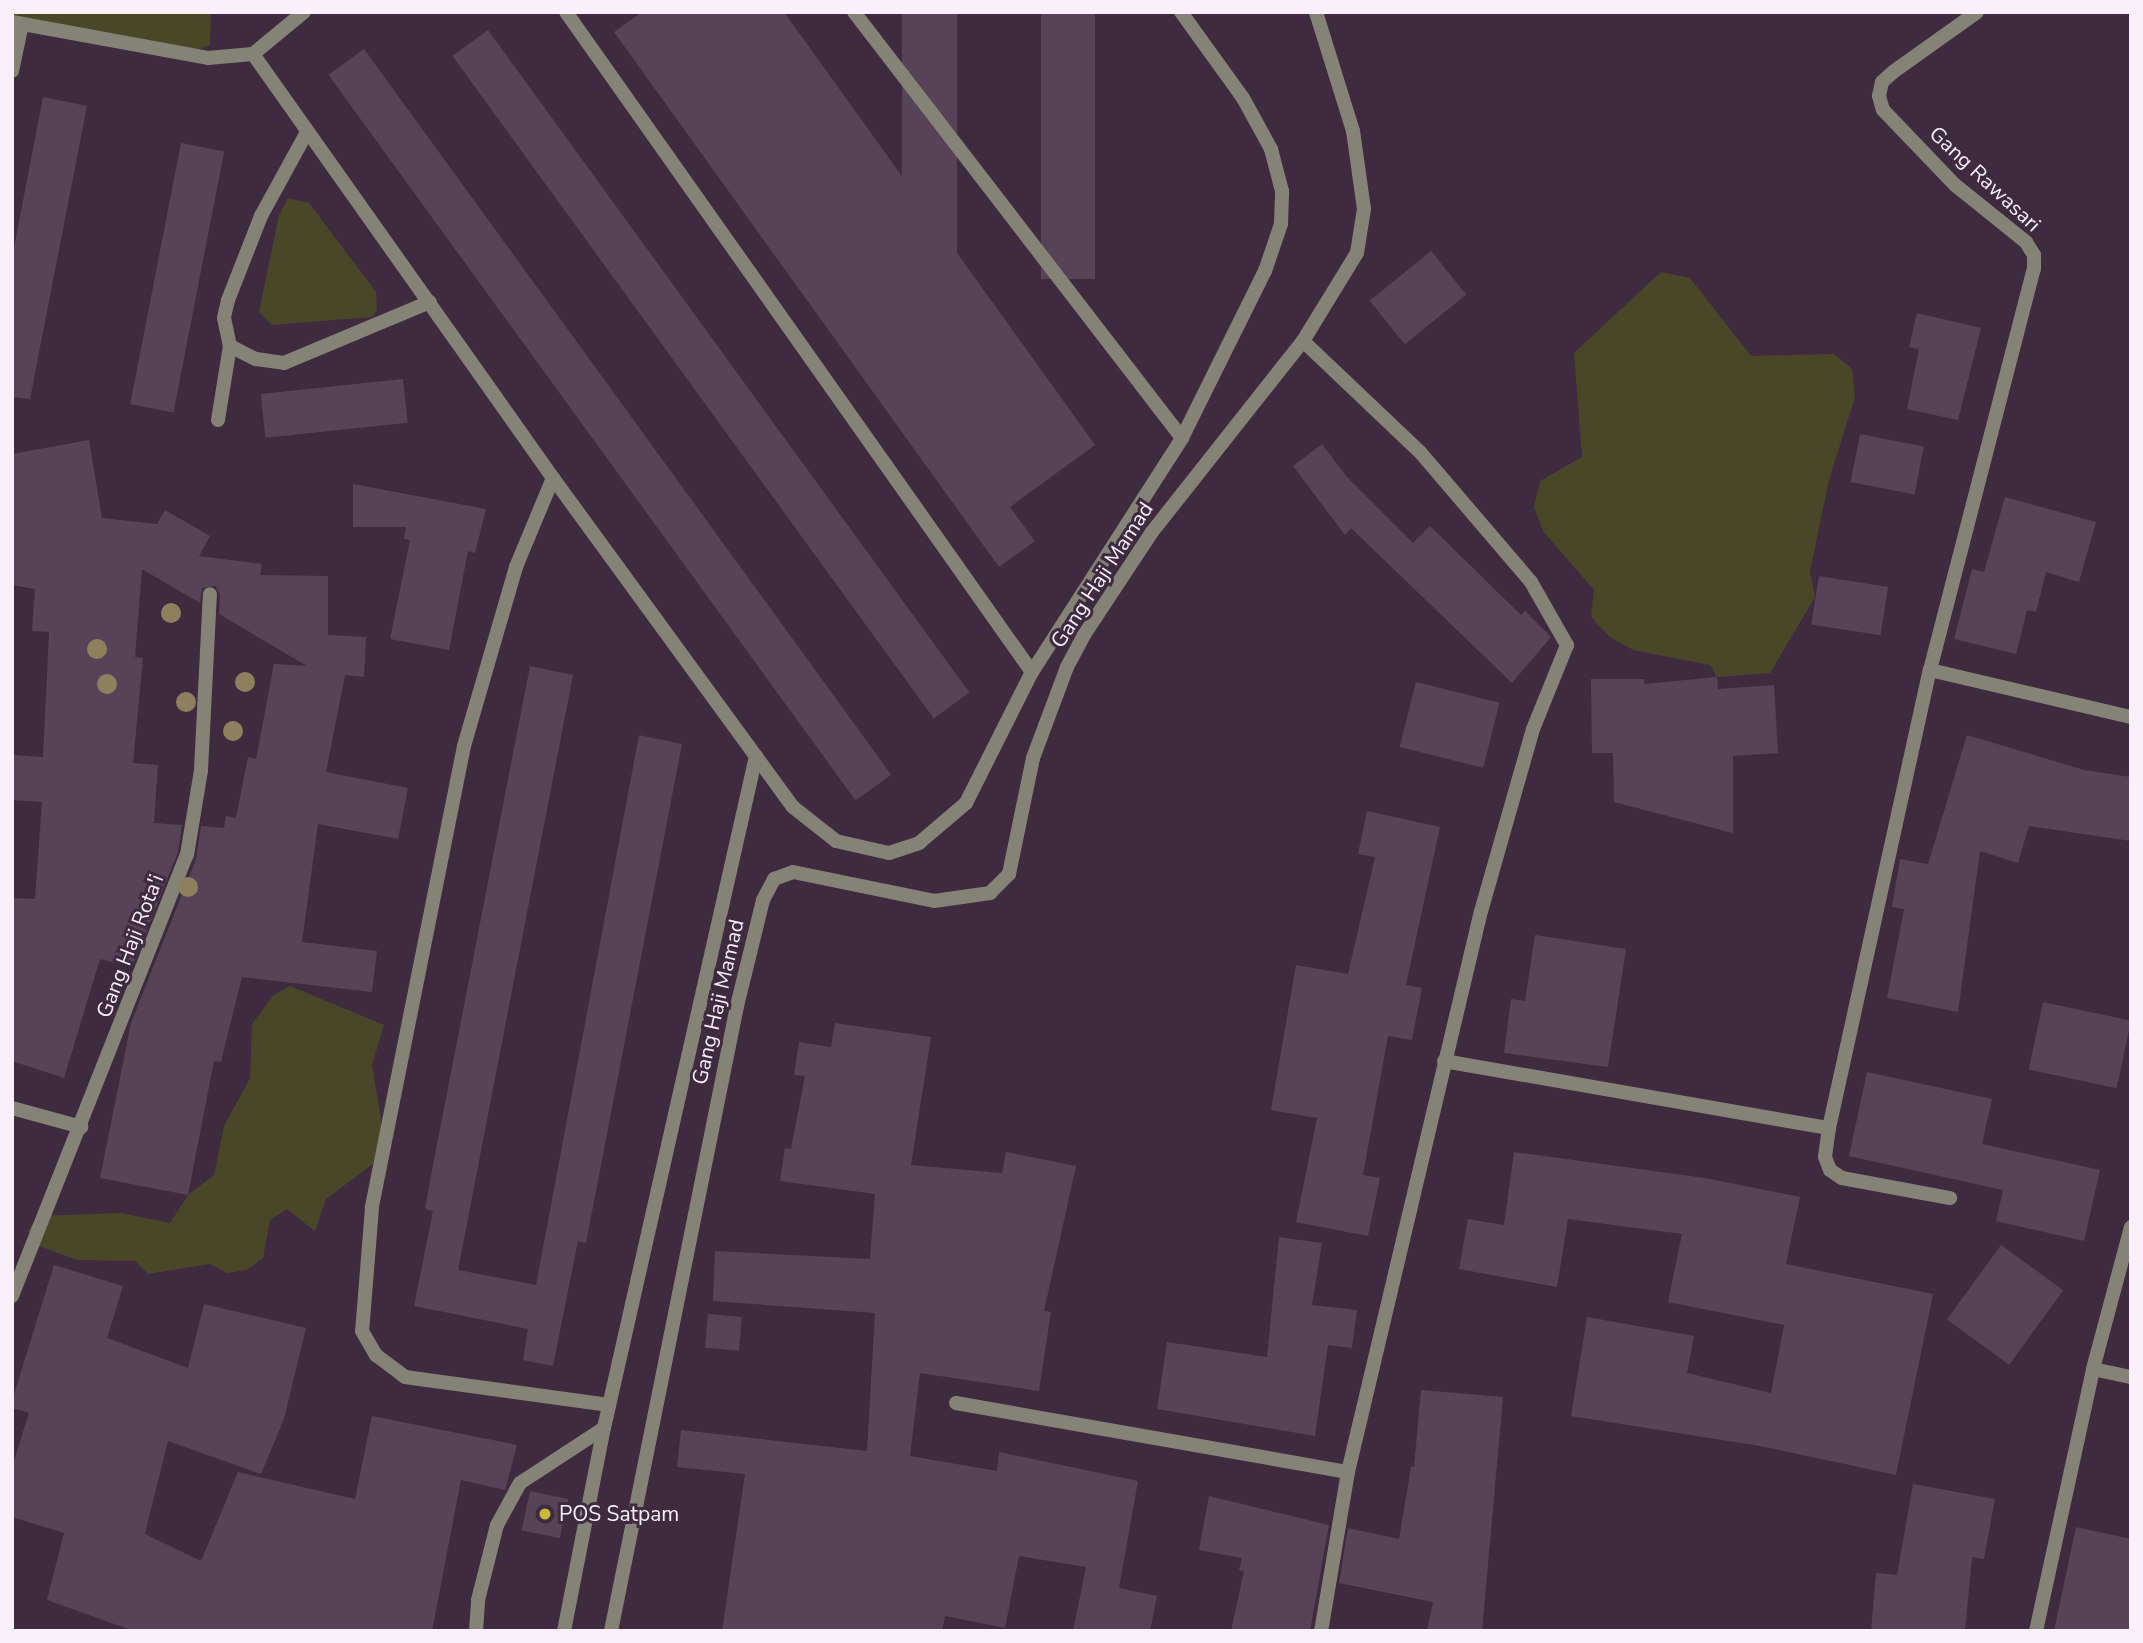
<!DOCTYPE html>
<html>
<head>
<meta charset="utf-8">
<style>
	body { margin:0 }
	#map { position:relative; width:2143px; height:1643px; overflow:hidden; background:#3f2b40; font-family:"Nunito Sans",sans-serif }
	div>[style] { position:absolute }
	[style*='--x'] { left:calc(var(--x)*1px); top:calc(var(--y)*1px); width:calc(var(--w)*1px); rotate:calc(var(--a)*1deg) }
	.green>* { inset:0; background:#4a4729 }
	.building>* { inset:0; background:#574358; transform-origin:0 0 }
	.lane>* { height:14px; margin:-7px; padding:0 7px; transform-origin:7px; border-radius:7px; background:#858376 }
	.street>* { height:14px; margin:-7px; padding:0 7px; transform-origin:7px; border-radius:7px; background:#858376 }
	.trees>* { width:20px; height:20px; margin:-10px; border-radius:50%; background:#8e805d }
	.dots>* { width:19px; height:19px; translate:-50% -50%; box-sizing:border-box; border:4px solid #3f2b40; border-radius:50% }
	span { translate:-50% -50%; white-space:nowrap; text-align:center; line-height:1.15; -webkit-text-stroke:6px #3f2b40; paint-order:stroke }
	.street-label { font-size:21px; color:#fbeffc }
	.poi-label { font-size:21px; color:#fbeffc }
	.left { translate:0 -50%; text-align:left }
	.frame { position:absolute; inset:0; border:14px solid #fbeffc; pointer-events:none }
</style>
</head>
<body>
<div id="map">
	<div class="green">
		<i style="clip-path:polygon(12px 12px,211px 12px,210px 45px,190px 52px,12px 20px)"></i>
		<i style="clip-path:polygon(288px 198px,309px 203px,376px 292px,377px 310px,372px 317px,272px 325px,259px 312px,279px 215px)"></i>
		<i style="clip-path:polygon(1661px 272px,1690px 278px,1751px 356px,1834px 354px,1852px 369px,1855px 397px,1829px 480px,1810px 571px,1815px 597px,1770px 673px,1717px 677px,1710px 665px,1633px 650px,1610px 637px,1591px 617px,1594px 590px,1543px 531px,1534px 507px,1540px 481px,1582px 457px,1574px 353px)"></i>
		<i style="clip-path:polygon(290px 986px,384px 1025px,372px 1065px,382px 1126px,373px 1164px,326px 1199px,315px 1231px,287px 1209px,270px 1220px,263px 1258px,247px 1270px,227px 1273px,210px 1264px,148px 1274px,135px 1261px,77px 1260px,39px 1246px,28px 1231px,38px 1216px,121px 1213px,170px 1223px,188px 1195px,214px 1175px,224px 1126px,250px 1078px,252px 1024px,274px 995px)"></i>
	</div>
	<div class="building">
		<i style="clip-path:polygon(642px 12px,784px 12px,1095px 445px,1010px 507px,1035px 541px,999px 567px,614px 32px)"></i>
		<i style="left:902px;top:12px;width:55px;height:408px"></i>
		<i style="left:1041px;top:12px;width:54px;height:267px"></i>
		<i style="left:488px;top:30px;width:819px;height:44px;rotate:54deg"></i>
		<i style="left:364px;top:49px;width:897px;height:44px;rotate:54deg"></i>
		<i style="clip-path:polygon(43px 97px,87px 106px,30px 399px,12px 397px,12px 258px)"></i>
		<i style="left:181px;top:143px;width:44px;height:266px;rotate:11deg"></i>
		<i style="left:1431px;top:251px;width:56px;height:79px;rotate:51deg"></i>
		<i style="clip-path:polygon(1917px 313px,1981px 328px,1958px 420px,1907px 409px,1919px 349px,1909px 347px)"></i>
		<i style="left:403px;top:379px;width:44px;height:143px;rotate:84deg"></i>
		<i style="left:1860px;top:434px;width:65px;height:49px;rotate:11deg"></i>
		<i style="clip-path:polygon(89px 440px,102px 518px,157px 524px,165px 510px,210px 536px,199px 556px,262px 564px,260px 575px,328px 576px,328px 635px,366px 637px,364px 677px,345px 675px,326px 772px,408px 788px,398px 839px,318px 824px,302px 942px,377px 951px,372px 992px,242px 977px,221px 1062px,214px 1061px,188px 1195px,100px 1178px,131px 1023px,196px 859px,201px 826px,224px 828px,226px 816px,236px 818px,248px 757px,256px 759px,274px 664px,307px 666px,219px 614px,220px 594px,215px 586px,202px 588px,200px 603px,142px 569px,135px 657px,143px 658px,133px 763px,158px 765px,154px 823px,182px 825px,178px 852px,132px 967px,100px 959px,64px 1078px,12px 1061px,12px 898px,35px 899px,42px 802px,12px 800px,12px 755px,43px 757px,49px 632px,32px 631px,35px 589px,12px 585px,12px 454px)"></i>
		<i style="clip-path:polygon(1322px 444px,1346px 476px,1413px 543px,1430px 526px,1521px 615px,1525px 611px,1551px 637px,1512px 683px,1351px 528px,1345px 535px,1293px 466px)"></i>
		<i style="clip-path:polygon(353px 484px,486px 509px,475px 553px,468px 551px,449px 650px,390px 639px,410px 540px,404px 539px,406px 527px,353px 527px)"></i>
		<i style="clip-path:polygon(2005px 497px,2096px 522px,2079px 582px,2046px 572px,2036px 612px,2027px 610px,2016px 654px,1954px 639px,1972px 569px,1984px 572px)"></i>
		<i style="left:1819px;top:576px;width:70px;height:49px;rotate:9deg"></i>
		<i style="clip-path:polygon(530px 666px,573px 675px,458px 1270px,536px 1285px,639px 735px,682px 744px,586px 1243px,578px 1241px,553px 1366px,523px 1360px,528px 1329px,414px 1306px,433px 1211px,425px 1209px,433px 1165px)"></i>
		<i style="clip-path:polygon(1717px 677px,1718px 689px,1774px 685px,1778px 753px,1733px 756px,1733px 833px,1614px 802px,1613px 753px,1592px 753px,1591px 679px,1644px 679px,1644px 684px)"></i>
		<i style="left:1416px;top:682px;width:86px;height:67px;rotate:14deg"></i>
		<i style="clip-path:polygon(1967px 735px,2084px 770px,2131px 777px,2131px 841px,2029px 826px,2018px 863px,1980px 851px,1958px 1012px,1887px 998px,1904px 909px,1892px 907px,1900px 859px,1928px 864px)"></i>
		<i style="clip-path:polygon(1367px 811px,1440px 827px,1406px 985px,1422px 988px,1412px 1040px,1388px 1036px,1363px 1175px,1380px 1178px,1368px 1236px,1296px 1222px,1317px 1118px,1271px 1110px,1296px 965px,1348px 974px,1375px 857px,1358px 854px)"></i>
		<i style="clip-path:polygon(1535px 935px,1626px 949px,1608px 1067px,1504px 1053px,1511px 999px,1525px 1001px)"></i>
		<i style="left:2043px;top:1002px;width:90px;height:69px;rotate:12deg"></i>
		<i style="clip-path:polygon(835px 1023px,931px 1037px,911px 1165px,1002px 1173px,1006px 1152px,1076px 1166px,1044px 1311px,1051px 1312px,1039px 1391px,920px 1373px,910px 1456px,997px 1471px,999px 1452px,1138px 1481px,1119px 1588px,1157px 1596px,1150px 1631px,1073px 1631px,1086px 1567px,1019px 1556px,1005px 1628px,945px 1616px,942px 1631px,722px 1631px,745px 1474px,677px 1467px,681px 1430px,867px 1451px,875px 1313px,713px 1301px,715px 1251px,870px 1259px,875px 1194px,780px 1181px,785px 1148px,791px 1149px,805px 1076px,794px 1075px,799px 1042px,831px 1047px)"></i>
		<i style="clip-path:polygon(1867px 1072px,1992px 1099px,1982px 1144px,2100px 1170px,2084px 1241px,1996px 1221px,2003px 1190px,1849px 1156px)"></i>
		<i style="clip-path:polygon(1514px 1152px,1705px 1178px,1800px 1197px,1786px 1264px,1933px 1294px,1896px 1475px,1760px 1446px,1571px 1416px,1587px 1317px,1694px 1336px,1687px 1373px,1771px 1393px,1784px 1325px,1668px 1302px,1682px 1234px,1568px 1219px,1557px 1287px,1459px 1269px,1468px 1219px,1504px 1225px)"></i>
		<i style="clip-path:polygon(1279px 1237px,1322px 1243px,1312px 1305px,1357px 1310px,1352px 1348px,1328px 1345px,1315px 1436px,1157px 1409px,1167px 1342px,1267px 1357px)"></i>
		<i style="left:2001px;top:1245px;width:77px;height:92px;rotate:36deg"></i>
		<i style="clip-path:polygon(54px 1265px,123px 1286px,107px 1338px,188px 1368px,204px 1304px,306px 1328px,284px 1419px,261px 1474px,168px 1441px,145px 1534px,201px 1561px,238px 1472px,355px 1499px,372px 1416px,517px 1445px,505px 1490px,461px 1480px,432px 1631px,134px 1631px,47px 1600px,64px 1533px,12px 1517px,12px 1467px,29px 1413px,12px 1408px,12px 1401px)"></i>
		<i style="left:708px;top:1314px;width:34px;height:34px;rotate:5deg"></i>
		<i style="clip-path:polygon(1421px 1390px,1503px 1397px,1482px 1631px,1427px 1631px,1433px 1602px,1339px 1583px,1348px 1528px,1399px 1539px,1411px 1467px,1414px 1467px)"></i>
		<i style="clip-path:polygon(1913px 1484px,1995px 1499px,1984px 1559px,1972px 1557px,1965px 1631px,1871px 1631px,1876px 1573px,1897px 1575px)"></i>
		<i style="left:530px;top:1491px;width:39px;height:40px;rotate:12deg"></i>
		<i style="clip-path:polygon(1209px 1496px,1329px 1525px,1310px 1631px,1231px 1631px,1244px 1571px,1239px 1570px,1242px 1558px,1199px 1550px)"></i>
		<i style="clip-path:polygon(2076px 1527px,2131px 1539px,2131px 1631px,2054px 1631px)"></i>
	</div>
	<div class="lane">
		<i style="--x:476;--y:1631;--w:31;--a:-86"></i>
		<i style="--x:478;--y:1600;--w:77;--a:-75.8"></i>
		<i style="--x:497;--y:1525;--w:48;--a:-61.3"></i>
		<i style="--x:520;--y:1483;--w:100;--a:-33.2"></i>
	</div>
	<div class="street">
		<i style="--x:566;--y:12;--w:808;--a:54.78"></i>
		<i style="--x:854;--y:12;--w:538;--a:52.41"></i>
		<i style="--x:12;--y:22;--w:199;--a:10.4"></i>
		<i style="--x:208;--y:58;--w:45;--a:-5.1"></i>
		<i style="--x:253;--y:54;--w:66;--a:-39.5"></i>
		<i style="--x:253;--y:54;--w:519;--a:54.72"></i>
		<i style="--x:553;--y:478;--w:407;--a:53.9"></i>
		<i style="--x:793;--y:807;--w:55;--a:38.3"></i>
		<i style="--x:836;--y:841;--w:54;--a:12.8"></i>
		<i style="--x:889;--y:853;--w:32;--a:-18"></i>
		<i style="--x:919;--y:843;--w:62;--a:-40.4"></i>
		<i style="--x:966;--y:803;--w:147;--a:-63.3"></i>
		<i style="--x:1032;--y:672;--w:278;--a:-57.3"></i>
		<i style="--x:1182;--y:438;--w:186;--a:-63.6"></i>
		<i style="--x:1265;--y:271;--w:50;--a:-71.2"></i>
		<i style="--x:1281;--y:224;--w:33;--a:-88"></i>
		<i style="--x:1282;--y:191;--w:43;--a:-104.7"></i>
		<i style="--x:1271;--y:149;--w:58;--a:-118.8"></i>
		<i style="--x:1243;--y:98;--w:106;--a:-125.8"></i>
		<i style="--x:12;--y:71;--w:48;--a:-78"></i>
		<i style="--x:307;--y:132;--w:96;--a:118.7"></i>
		<i style="--x:261;--y:216;--w:90;--a:111.4"></i>
		<i style="--x:228;--y:300;--w:18;--a:103"></i>
		<i style="--x:224;--y:318;--w:29;--a:78"></i>
		<i style="--x:230;--y:346;--w:29;--a:27"></i>
		<i style="--x:256;--y:359;--w:28;--a:8"></i>
		<i style="--x:284;--y:363;--w:158;--a:-22.7"></i>
		<i style="--x:1303;--y:341;--w:161;--a:43.5"></i>
		<i style="--x:1420;--y:452;--w:171;--a:49.5"></i>
		<i style="--x:1531;--y:582;--w:73;--a:60.3"></i>
		<i style="--x:1567;--y:645;--w:91;--a:112"></i>
		<i style="--x:1533;--y:729;--w:189;--a:105.9"></i>
		<i style="--x:1481;--y:911;--w:577;--a:103.34"></i>
		<i style="--x:1348;--y:1472;--w:161;--a:99.6"></i>
		<i style="--x:218;--y:420;--w:75;--a:-80.8"></i>
		<i style="--x:553;--y:478;--w:96;--a:112.6"></i>
		<i style="--x:516;--y:567;--w:186;--a:106.2"></i>
		<i style="--x:464;--y:746;--w:471;--a:101.3"></i>
		<i style="--x:372;--y:1208;--w:123;--a:94.6"></i>
		<i style="--x:362;--y:1331;--w:28;--a:60"></i>
		<i style="--x:376;--y:1355;--w:36;--a:37"></i>
		<i style="--x:405;--y:1377;--w:206;--a:7.8"></i>
		<i style="--x:1930;--y:670;--w:206;--a:13.2"></i>
		<i style="--x:1444;--y:1061;--w:391;--a:9.9"></i>
		<i style="--x:1829;--y:1128;--w:469;--a:-77.6"></i>
		<i style="--x:1930;--y:670;--w:414;--a:-75.5"></i>
		<i style="--x:2034;--y:269;--w:14;--a:-90"></i>
		<i style="--x:2034;--y:255;--w:15;--a:-122"></i>
		<i style="--x:2026;--y:242;--w:91;--a:-141.2"></i>
		<i style="--x:1955;--y:185;--w:104;--a:-133.8"></i>
		<i style="--x:1883;--y:110;--w:15;--a:-106"></i>
		<i style="--x:1879;--y:96;--w:14;--a:-78"></i>
		<i style="--x:1882;--y:82;--w:15;--a:-42"></i>
		<i style="--x:1893;--y:72;--w:103;--a:-35.5"></i>
		<i style="--x:12;--y:1108;--w:72;--a:15.4"></i>
		<i style="--x:1829;--y:1128;--w:29;--a:98"></i>
		<i style="--x:1825;--y:1157;--w:14;--a:69"></i>
		<i style="--x:1830;--y:1170;--w:14;--a:34"></i>
		<i style="--x:1842;--y:1178;--w:110;--a:10.5"></i>
		<i style="--x:2131;--y:1227;--w:147;--a:105"></i>
		<i style="--x:2093;--y:1369;--w:39;--a:12"></i>
		<i style="--x:12;--y:1296;--w:474;--a:-68.4"></i>
		<i style="--x:187;--y:855;--w:86;--a:-80.6"></i>
		<i style="--x:201;--y:770;--w:176;--a:-87.1"></i>
		<i style="--x:956;--y:1403;--w:398;--a:10"></i>
		<i style="--x:564;--y:1631;--w:207;--a:-78.9"></i>
		<i style="--x:604;--y:1428;--w:689;--a:-77.25"></i>
		<i style="--x:611;--y:1631;--w:638;--a:-78.6"></i>
		<i style="--x:737;--y:1006;--w:109;--a:-76.2"></i>
		<i style="--x:763;--y:900;--w:24;--a:-62"></i>
		<i style="--x:774;--y:879;--w:20;--a:-20"></i>
		<i style="--x:793;--y:872;--w:144;--a:11.6"></i>
		<i style="--x:934;--y:901;--w:57;--a:-8.1"></i>
		<i style="--x:990;--y:893;--w:27;--a:-45"></i>
		<i style="--x:1009;--y:874;--w:118;--a:-78.3"></i>
		<i style="--x:1033;--y:758;--w:97;--a:-69.5"></i>
		<i style="--x:1067;--y:667;--w:36;--a:-62"></i>
		<i style="--x:1084;--y:635;--w:123;--a:-56.6"></i>
		<i style="--x:1152;--y:532;--w:243;--a:-51.7"></i>
		<i style="--x:1303;--y:341;--w:103;--a:-58.5"></i>
		<i style="--x:1357;--y:253;--w:45;--a:-81"></i>
		<i style="--x:1364;--y:209;--w:79;--a:-98"></i>
		<i style="--x:1353;--y:131;--w:125;--a:-107.3"></i>
		<i style="--x:2036;--y:1631;--w:268;--a:-77.7"></i>
	</div>
	<div class="trees">
		<i style="left:171px;top:613px"></i>
		<i style="left:97px;top:649px"></i>
		<i style="left:245px;top:682px"></i>
		<i style="left:107px;top:684px"></i>
		<i style="left:186px;top:702px"></i>
		<i style="left:233px;top:731px"></i>
		<i style="left:188px;top:887px"></i>
	</div>
	<div class="dots">
		<i style="left:545px;top:1514px;background:#c9bb3a"></i>
	</div>
	<div class="street-label">
		<span style="left:1985px;top:179px;rotate:43deg">Gang Rawasari</span>
		<span style="left:1102px;top:575px;rotate:-57deg">Gang Haji Mamad</span>
		<span style="left:130px;top:946px;rotate:-69deg">Gang Haji Rota'i</span>
		<span style="left:718px;top:1002px;rotate:-77deg">Gang Haji Mamad</span>
	</div>
	<div class="poi-label">
		<span class="left" style="left:559px;top:1514px">POS Satpam</span>
	</div>
	<div class="frame"></div>
</div>
</body>
</html>
